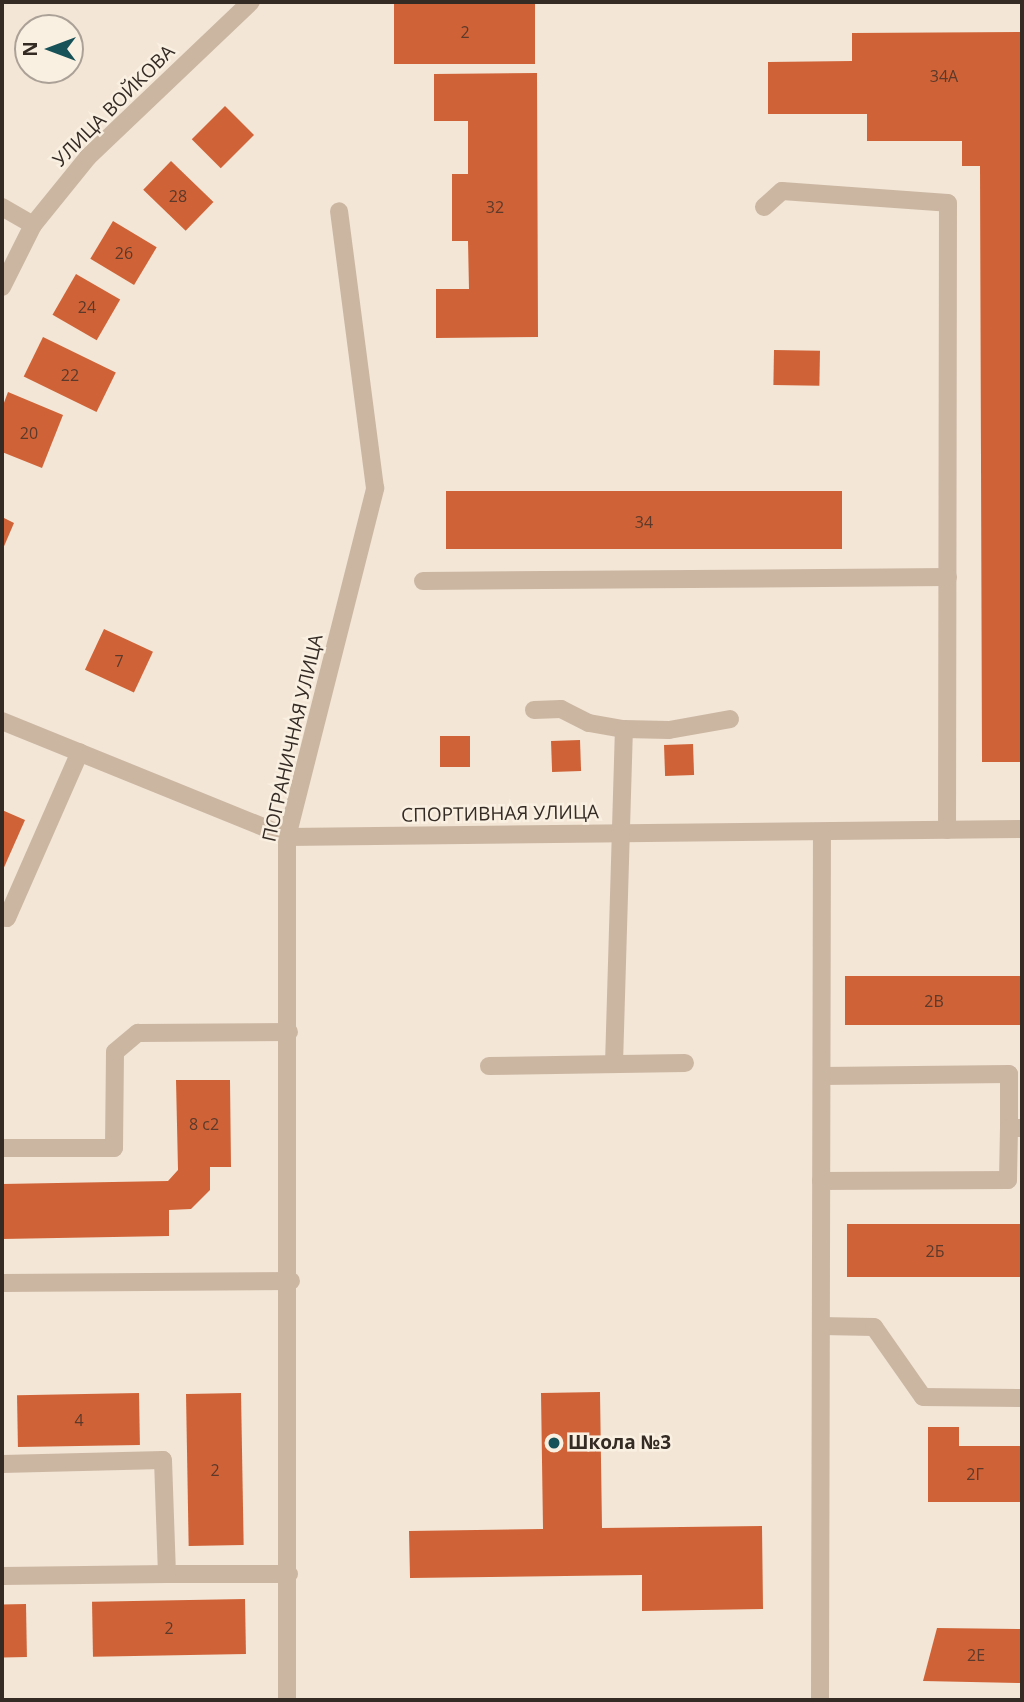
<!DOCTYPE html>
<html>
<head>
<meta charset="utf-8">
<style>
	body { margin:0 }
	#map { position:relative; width:1024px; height:1702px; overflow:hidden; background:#f3e6d6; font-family:"Open Sans",sans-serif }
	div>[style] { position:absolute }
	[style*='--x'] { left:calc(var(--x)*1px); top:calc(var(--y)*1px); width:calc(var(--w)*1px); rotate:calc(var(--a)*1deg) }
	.building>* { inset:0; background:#cf6337; transform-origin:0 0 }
	.minor>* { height:18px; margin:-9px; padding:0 9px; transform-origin:9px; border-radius:9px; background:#cbb6a2 }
	.dots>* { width:19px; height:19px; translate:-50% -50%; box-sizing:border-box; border:4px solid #faf0e2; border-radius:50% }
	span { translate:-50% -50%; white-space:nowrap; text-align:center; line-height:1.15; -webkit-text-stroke:5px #faf0e2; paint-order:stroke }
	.number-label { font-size:16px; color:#5c392a }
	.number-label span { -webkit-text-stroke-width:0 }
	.street-label { font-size:19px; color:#352b25 }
	.poi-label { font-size:19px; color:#352b25; font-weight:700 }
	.left { translate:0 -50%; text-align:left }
	.frame { position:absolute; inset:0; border:4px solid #352b25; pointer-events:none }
	.north { position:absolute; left:14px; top:14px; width:70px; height:70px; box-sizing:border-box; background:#faf0e2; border:2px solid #aba196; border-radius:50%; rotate:270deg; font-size:19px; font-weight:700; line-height:28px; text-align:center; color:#352b25 }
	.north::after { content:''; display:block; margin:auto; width:24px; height:32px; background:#185259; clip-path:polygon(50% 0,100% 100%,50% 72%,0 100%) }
</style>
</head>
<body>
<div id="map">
	<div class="building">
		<i style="left:394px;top:2px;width:141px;height:62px"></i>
		<i style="clip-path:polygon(1022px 32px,1022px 762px,982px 762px,980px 166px,962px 166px,962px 141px,867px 141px,867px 114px,768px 114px,768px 62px,852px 61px,852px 33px)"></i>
		<i style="clip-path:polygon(537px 73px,538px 337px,436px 338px,436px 289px,469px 289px,468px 241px,452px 241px,452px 174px,468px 174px,468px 121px,434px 121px,434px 74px)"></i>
		<i style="left:225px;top:106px;width:41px;height:47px;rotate:45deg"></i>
		<i style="left:171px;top:161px;width:59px;height:40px;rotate:44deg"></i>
		<i style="left:113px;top:221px;width:51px;height:44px;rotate:31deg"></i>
		<i style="left:76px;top:274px;width:51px;height:47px;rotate:30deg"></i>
		<i style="left:43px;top:337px;width:81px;height:44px;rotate:26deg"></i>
		<i style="left:774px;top:350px;width:46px;height:35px;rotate:1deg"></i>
		<i style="clip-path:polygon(8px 392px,63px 415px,42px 468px,2px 452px,2px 408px)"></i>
		<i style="left:842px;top:491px;width:58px;height:396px;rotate:90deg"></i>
		<i style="clip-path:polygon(2px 517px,14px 523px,2px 551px)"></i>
		<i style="left:104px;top:629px;width:54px;height:45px;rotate:25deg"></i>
		<i style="left:440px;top:736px;width:30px;height:31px"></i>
		<i style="left:580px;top:740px;width:31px;height:29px;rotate:88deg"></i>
		<i style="left:693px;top:744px;width:31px;height:29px;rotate:88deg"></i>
		<i style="clip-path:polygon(2px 810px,25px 820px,2px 872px)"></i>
		<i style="left:1022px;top:976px;width:49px;height:177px;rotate:90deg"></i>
		<i style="clip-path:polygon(176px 1080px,230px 1080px,231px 1167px,210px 1167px,210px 1190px,191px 1209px,169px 1210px,169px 1236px,2px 1239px,2px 1184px,168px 1181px,178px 1170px)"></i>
		<i style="left:847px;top:1224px;width:175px;height:53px"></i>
		<i style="clip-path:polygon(600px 1392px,602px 1528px,762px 1526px,763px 1609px,642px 1611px,642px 1575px,410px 1578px,409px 1531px,543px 1529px,541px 1393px)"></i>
		<i style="left:139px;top:1393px;width:52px;height:122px;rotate:89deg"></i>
		<i style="left:241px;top:1393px;width:152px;height:55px;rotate:89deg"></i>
		<i style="clip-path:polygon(928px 1427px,959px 1427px,959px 1446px,1022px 1446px,1022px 1502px,928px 1502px)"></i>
		<i style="left:245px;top:1599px;width:55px;height:153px;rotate:89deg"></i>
		<i style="left:26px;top:1604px;width:53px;height:24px;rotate:89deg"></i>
		<i style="clip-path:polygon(937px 1628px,1022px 1629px,1022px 1683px,923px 1681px)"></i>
	</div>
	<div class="minor">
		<i style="--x:2;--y:207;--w:36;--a:30"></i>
		<i style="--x:764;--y:207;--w:24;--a:-42"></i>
		<i style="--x:782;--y:191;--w:166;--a:4.1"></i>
		<i style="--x:948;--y:203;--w:627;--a:90.09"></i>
		<i style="--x:2;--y:287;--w:69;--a:-63.4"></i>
		<i style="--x:33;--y:225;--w:87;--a:-51"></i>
		<i style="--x:88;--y:157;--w:225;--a:-43.6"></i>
		<i style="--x:423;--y:581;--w:525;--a:-0.44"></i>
		<i style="--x:534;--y:710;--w:27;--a:-2"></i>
		<i style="--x:561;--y:709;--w:31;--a:27"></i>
		<i style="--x:589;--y:723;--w:36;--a:10"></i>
		<i style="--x:624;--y:729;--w:45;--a:1.3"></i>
		<i style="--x:669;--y:730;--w:62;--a:-10.2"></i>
		<i style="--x:2;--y:721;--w:308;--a:22.1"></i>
		<i style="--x:287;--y:837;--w:735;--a:-0.62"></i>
		<i style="--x:2;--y:916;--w:5;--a:22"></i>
		<i style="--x:7;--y:918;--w:181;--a:-66.3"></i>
		<i style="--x:614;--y:1064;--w:335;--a:-88.3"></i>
		<i style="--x:489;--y:1066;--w:196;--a:-0.9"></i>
		<i style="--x:822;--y:1076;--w:187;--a:-0.6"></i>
		<i style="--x:1009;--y:1074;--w:54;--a:90"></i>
		<i style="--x:1009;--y:1128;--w:13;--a:0"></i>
		<i style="--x:2;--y:1148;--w:112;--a:0"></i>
		<i style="--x:114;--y:1148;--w:96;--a:-89.4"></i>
		<i style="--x:115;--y:1052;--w:30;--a:-40"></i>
		<i style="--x:138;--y:1033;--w:151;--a:-0.4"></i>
		<i style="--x:821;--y:1181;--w:187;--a:-0.3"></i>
		<i style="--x:1008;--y:1180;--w:52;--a:-88.9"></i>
		<i style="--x:2;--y:1283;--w:289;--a:-0.4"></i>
		<i style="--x:821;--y:1326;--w:53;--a:1.1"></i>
		<i style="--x:874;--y:1327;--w:85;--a:55"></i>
		<i style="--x:923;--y:1397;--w:99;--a:0.6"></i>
		<i style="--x:2;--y:1464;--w:161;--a:-1.4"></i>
		<i style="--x:163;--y:1460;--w:114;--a:88"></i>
		<i style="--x:167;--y:1574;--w:122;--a:0"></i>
		<i style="--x:2;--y:1576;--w:165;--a:-0.7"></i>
		<i style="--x:287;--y:1700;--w:863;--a:-90"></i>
		<i style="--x:287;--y:837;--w:360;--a:-75.8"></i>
		<i style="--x:375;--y:488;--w:279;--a:-97.4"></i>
		<i style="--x:820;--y:1700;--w:868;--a:-89.87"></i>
	</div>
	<div class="dots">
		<i style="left:554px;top:1443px;background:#185259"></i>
	</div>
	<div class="number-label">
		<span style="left:465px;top:32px">2</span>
		<span style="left:944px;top:76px">34А</span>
		<span style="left:178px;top:196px">28</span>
		<span style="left:495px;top:207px">32</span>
		<span style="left:124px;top:253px">26</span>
		<span style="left:87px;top:307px">24</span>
		<span style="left:70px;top:375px">22</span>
		<span style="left:29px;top:433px">20</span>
		<span style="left:644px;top:522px">34</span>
		<span style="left:119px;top:661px">7</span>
		<span style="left:934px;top:1001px">2В</span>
		<span style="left:204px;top:1124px">8 с2</span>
		<span style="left:935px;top:1251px">2Б</span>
		<span style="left:79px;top:1420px">4</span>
		<span style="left:215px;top:1470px">2</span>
		<span style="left:975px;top:1474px">2Г</span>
		<span style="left:169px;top:1628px">2</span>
		<span style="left:976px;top:1655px">2Е</span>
	</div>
	<div class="street-label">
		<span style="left:114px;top:106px;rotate:-45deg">УЛИЦА ВОЙКОВА</span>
		<span style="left:293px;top:738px;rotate:-77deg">ПОГРАНИЧНАЯ УЛИЦА</span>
		<span style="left:500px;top:814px;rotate:-1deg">СПОРТИВНАЯ УЛИЦА</span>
	</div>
	<div class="poi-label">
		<span class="left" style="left:568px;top:1443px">Школа №3</span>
	</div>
	<div class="frame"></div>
	<div class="north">N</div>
</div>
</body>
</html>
